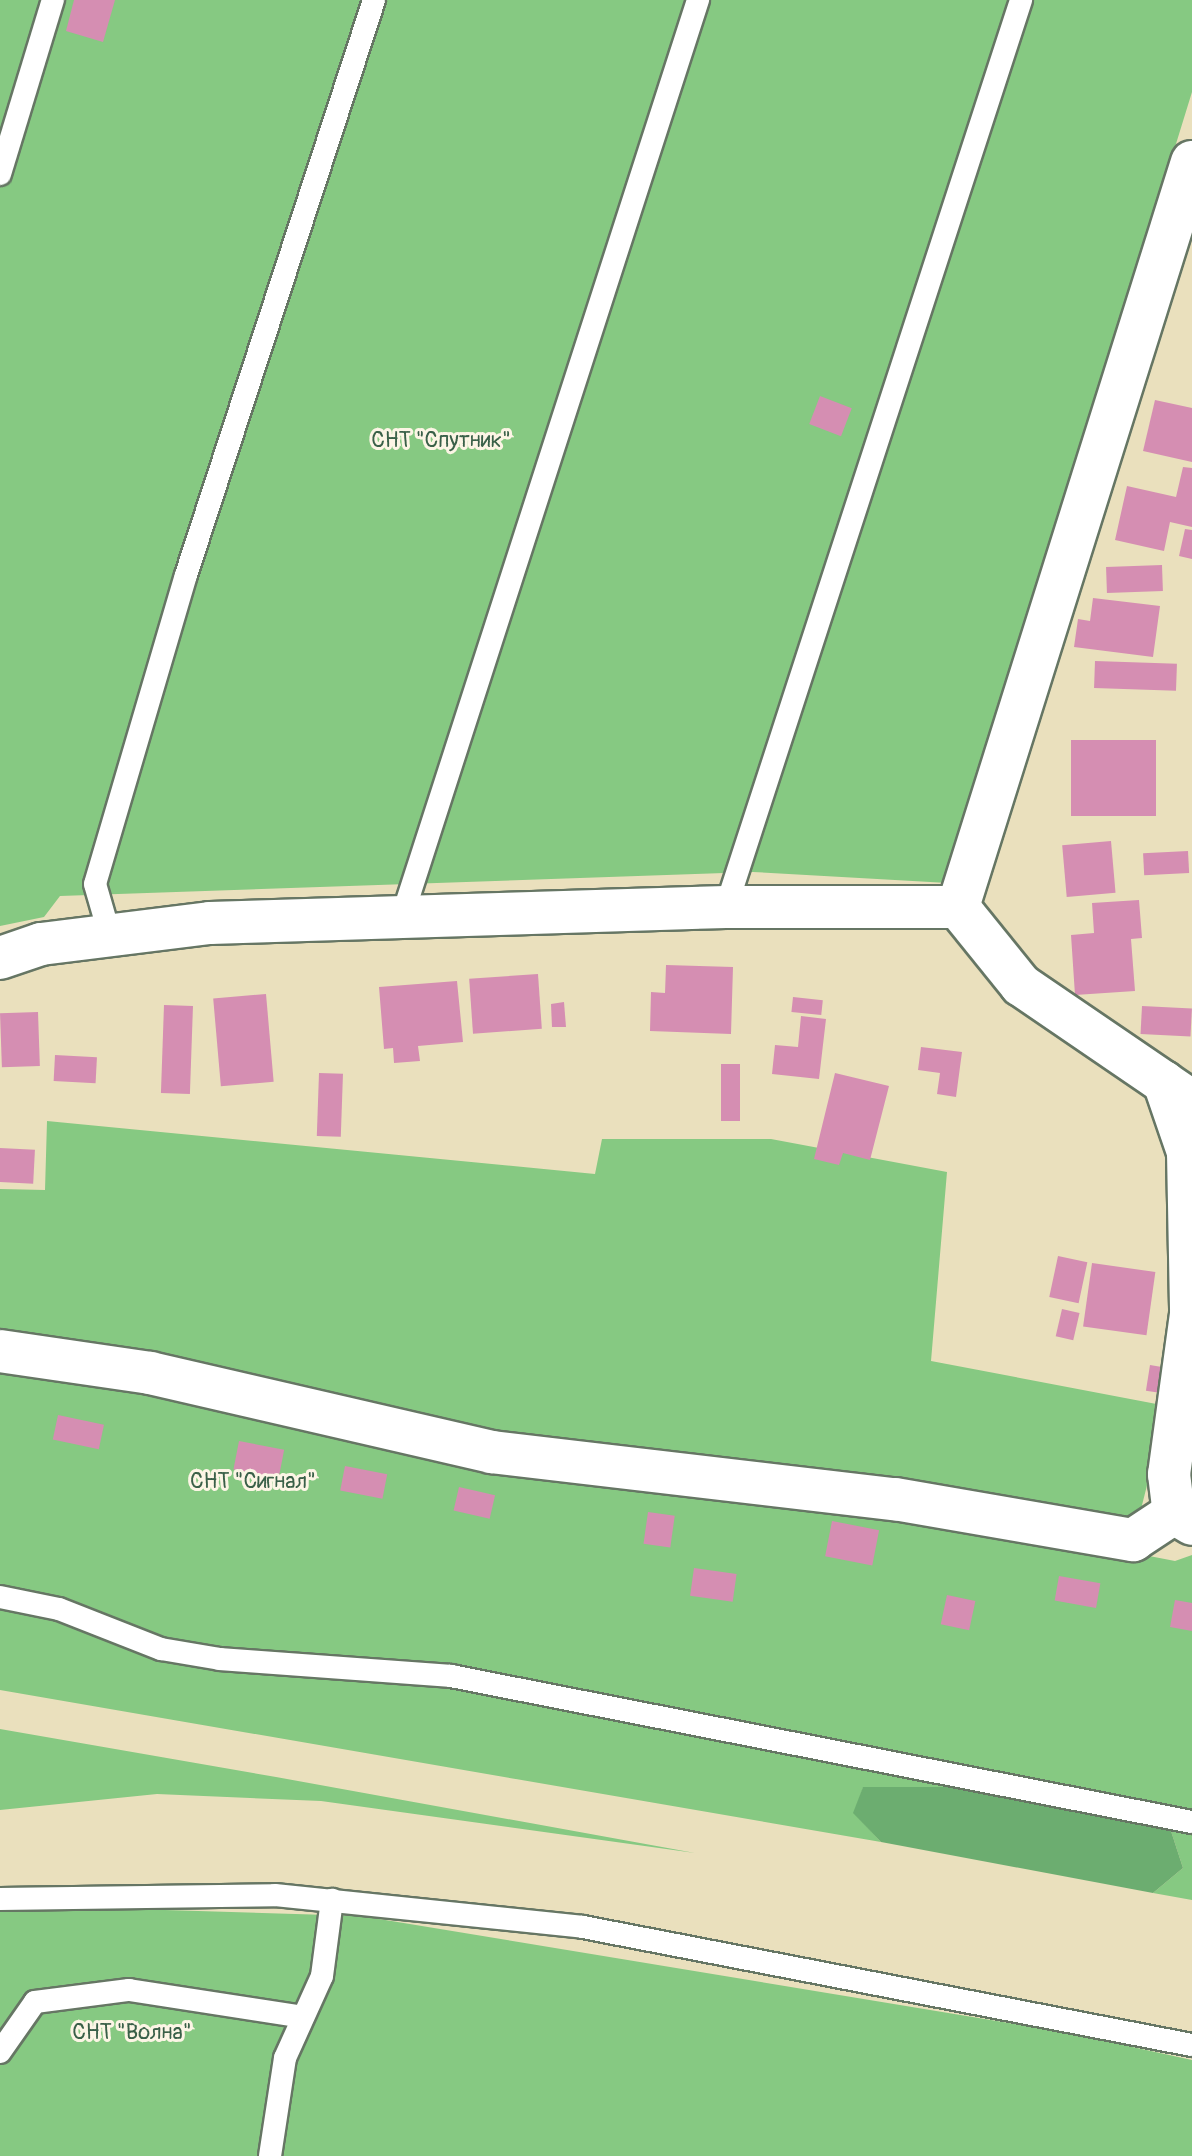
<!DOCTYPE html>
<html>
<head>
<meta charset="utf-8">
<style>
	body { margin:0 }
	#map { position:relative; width:1192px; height:2156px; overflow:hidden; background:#eae0bd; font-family:Pangolin,sans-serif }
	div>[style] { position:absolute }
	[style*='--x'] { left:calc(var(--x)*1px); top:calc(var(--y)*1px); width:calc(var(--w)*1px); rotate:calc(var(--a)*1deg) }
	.green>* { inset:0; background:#86c982 }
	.forest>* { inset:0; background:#6cad70 }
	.building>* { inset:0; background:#d58eb2; transform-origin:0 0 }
	.roads { filter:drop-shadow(2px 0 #667664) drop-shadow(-2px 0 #667664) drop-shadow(0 2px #667664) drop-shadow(0 -2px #667664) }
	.lane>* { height:22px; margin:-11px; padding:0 11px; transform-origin:11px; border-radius:11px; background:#fff }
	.street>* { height:42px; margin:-21px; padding:0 21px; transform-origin:21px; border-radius:21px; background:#fff }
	span { translate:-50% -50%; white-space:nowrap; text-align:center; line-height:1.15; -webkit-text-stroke:6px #fcf5e5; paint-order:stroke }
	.park-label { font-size:22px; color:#396048 }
</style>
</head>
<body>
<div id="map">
	<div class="green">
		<i style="clip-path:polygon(0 0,1192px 0,1192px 92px,948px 883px,753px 872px,60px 896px,44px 917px,0 926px)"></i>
		<i style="clip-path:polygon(47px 1121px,595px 1174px,602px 1139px,771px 1139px,947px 1172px,931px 1361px,1167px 1406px,1136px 1529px,922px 1512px,1175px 1561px,1192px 1555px,1192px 1900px,1153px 1893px,1183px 1868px,1171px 1831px,948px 1787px,863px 1788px,854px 1813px,881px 1842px,0 1690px,0 1189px,45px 1190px)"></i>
		<i style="clip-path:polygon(0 1729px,276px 1777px,695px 1853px,321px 1801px,157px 1794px,0 1810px)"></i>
		<i style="clip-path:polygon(66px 1907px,361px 1916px,1064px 2032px,1192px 2060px,1192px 2156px,0 2156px,0 1911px)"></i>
	</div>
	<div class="forest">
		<i style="clip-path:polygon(863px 1787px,948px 1787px,1171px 1831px,1183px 1868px,1153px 1893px,881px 1842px,853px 1813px)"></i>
	</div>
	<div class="building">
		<i style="clip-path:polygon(74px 0,115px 0,103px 42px,66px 31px)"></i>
		<i style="left:820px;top:396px;width:34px;height:30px;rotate:21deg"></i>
		<i style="clip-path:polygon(1155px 400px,1192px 408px,1192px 462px,1143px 451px)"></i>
		<i style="clip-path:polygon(1183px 467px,1192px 468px,1192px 527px,1170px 522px,1164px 551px,1115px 540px,1127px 486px,1176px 497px)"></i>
		<i style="clip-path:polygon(1185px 529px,1192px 530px,1192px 559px,1179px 556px)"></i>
		<i style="left:1162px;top:565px;width:26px;height:56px;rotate:88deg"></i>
		<i style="clip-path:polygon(1093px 598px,1160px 606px,1153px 657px,1074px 647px,1078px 619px,1090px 621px)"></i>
		<i style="left:1095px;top:661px;width:82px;height:27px;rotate:2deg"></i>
		<i style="left:1071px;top:740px;width:85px;height:76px"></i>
		<i style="left:1111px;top:841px;width:52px;height:49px;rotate:85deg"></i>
		<i style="left:1188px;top:851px;width:22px;height:45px;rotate:87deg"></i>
		<i style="clip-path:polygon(1139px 900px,1142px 938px,1131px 939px,1135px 991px,1075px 995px,1071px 935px,1094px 933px,1092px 903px)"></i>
		<i style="clip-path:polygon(666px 965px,733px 967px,731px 1034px,650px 1031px,651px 992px,665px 993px)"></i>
		<i style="left:538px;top:974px;width:55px;height:69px;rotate:86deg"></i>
		<i style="clip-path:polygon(457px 981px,463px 1042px,418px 1046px,420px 1061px,394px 1063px,393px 1048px,384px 1049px,379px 987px)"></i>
		<i style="left:266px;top:994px;width:88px;height:53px;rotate:85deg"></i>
		<i style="left:793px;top:997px;width:30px;height:15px;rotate:6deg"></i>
		<i style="clip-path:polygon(564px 1002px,566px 1027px,552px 1027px,551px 1004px)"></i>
		<i style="left:164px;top:1005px;width:29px;height:88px;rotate:2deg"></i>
		<i style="left:1142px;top:1006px;width:50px;height:28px;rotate:3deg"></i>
		<i style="left:38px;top:1012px;width:54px;height:38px;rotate:88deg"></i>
		<i style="clip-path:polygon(801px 1016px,826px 1019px,819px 1079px,772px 1074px,775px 1045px,798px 1047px)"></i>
		<i style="clip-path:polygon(921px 1047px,962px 1052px,956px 1097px,937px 1094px,940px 1073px,918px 1070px)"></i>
		<i style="left:55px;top:1055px;width:42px;height:26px;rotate:3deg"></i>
		<i style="left:721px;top:1064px;width:19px;height:57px"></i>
		<i style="left:319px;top:1073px;width:24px;height:63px;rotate:2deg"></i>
		<i style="clip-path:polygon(835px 1073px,889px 1086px,870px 1160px,843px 1153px,839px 1165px,814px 1159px)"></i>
		<i style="left:0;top:1148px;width:35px;height:34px;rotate:3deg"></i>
		<i style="left:1058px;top:1256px;width:30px;height:42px;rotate:12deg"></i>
		<i style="left:1092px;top:1263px;width:64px;height:64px;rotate:8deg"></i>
		<i style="left:1062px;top:1309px;width:18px;height:28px;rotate:13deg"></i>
		<i style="left:1150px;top:1365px;width:12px;height:26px;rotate:9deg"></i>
		<i style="left:58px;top:1415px;width:47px;height:25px;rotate:12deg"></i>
		<i style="left:239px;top:1441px;width:46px;height:29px;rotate:11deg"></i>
		<i style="left:345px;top:1466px;width:43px;height:25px;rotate:11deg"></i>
		<i style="left:459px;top:1487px;width:37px;height:24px;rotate:13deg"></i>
		<i style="left:648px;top:1512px;width:27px;height:32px;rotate:8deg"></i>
		<i style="left:832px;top:1521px;width:48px;height:36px;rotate:11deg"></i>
		<i style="left:694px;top:1568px;width:43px;height:28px;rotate:8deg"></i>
		<i style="left:1059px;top:1576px;width:42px;height:25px;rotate:10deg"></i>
		<i style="left:947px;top:1595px;width:29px;height:30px;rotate:12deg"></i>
		<i style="clip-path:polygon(1175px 1600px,1192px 1603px,1192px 1631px,1170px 1627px)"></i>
	</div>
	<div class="roads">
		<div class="lane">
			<i style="--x:0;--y:174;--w:182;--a:-73.1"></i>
			<i style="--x:726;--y:907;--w:954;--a:-71.98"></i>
			<i style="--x:402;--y:917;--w:964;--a:-72.11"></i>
			<i style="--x:110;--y:936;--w:54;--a:-106.1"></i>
			<i style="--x:95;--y:884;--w:322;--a:-73.6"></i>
			<i style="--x:186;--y:575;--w:605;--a:-71.89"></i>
			<i style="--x:0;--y:1597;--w:60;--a:11.5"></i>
			<i style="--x:59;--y:1609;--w:110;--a:21.4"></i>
			<i style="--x:161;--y:1649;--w:60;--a:9.6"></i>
			<i style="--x:220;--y:1659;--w:232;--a:4.2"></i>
			<i style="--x:451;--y:1676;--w:755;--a:11.15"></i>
			<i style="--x:0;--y:1899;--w:275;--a:-0.8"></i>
			<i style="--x:275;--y:1895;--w:310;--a:5.9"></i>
			<i style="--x:583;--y:1927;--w:620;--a:10.97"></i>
			<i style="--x:0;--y:2052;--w:61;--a:-55"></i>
			<i style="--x:35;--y:2002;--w:95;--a:-7.3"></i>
			<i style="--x:129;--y:1990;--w:176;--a:8.8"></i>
			<i style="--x:270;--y:2156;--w:99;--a:-81.3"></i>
			<i style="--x:285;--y:2058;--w:90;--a:-65.7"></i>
			<i style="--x:322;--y:1976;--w:77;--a:-82.5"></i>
		</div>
		<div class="street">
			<i style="--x:958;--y:907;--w:781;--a:-72.56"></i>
			<i style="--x:958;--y:907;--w:100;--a:51.1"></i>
			<i style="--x:1021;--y:985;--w:199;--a:34.3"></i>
			<i style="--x:0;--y:958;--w:43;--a:-18.9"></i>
			<i style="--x:41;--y:944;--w:170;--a:-7.1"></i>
			<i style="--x:210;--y:923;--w:516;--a:-1.78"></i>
			<i style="--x:726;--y:907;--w:232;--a:0"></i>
			<i style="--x:1164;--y:1082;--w:74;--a:71.1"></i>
			<i style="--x:1188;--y:1152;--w:162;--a:88.9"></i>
			<i style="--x:1191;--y:1314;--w:162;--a:97.8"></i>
			<i style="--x:1169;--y:1474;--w:39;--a:83"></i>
			<i style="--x:1174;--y:1513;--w:21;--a:31"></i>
			<i style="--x:0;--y:1351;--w:152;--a:8.3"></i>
			<i style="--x:150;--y:1373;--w:351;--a:13"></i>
			<i style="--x:492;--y:1452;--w:406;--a:6.7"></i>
			<i style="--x:895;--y:1499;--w:242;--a:9.8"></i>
			<i style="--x:1133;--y:1540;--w:49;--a:-33.4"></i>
		</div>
	</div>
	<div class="park-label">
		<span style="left:441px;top:441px">СНТ "Спутник"</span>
		<span style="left:253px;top:1482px">СНТ "Сигнал"</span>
		<span style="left:132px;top:2033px">СНТ "Волна"</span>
	</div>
</div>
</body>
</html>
